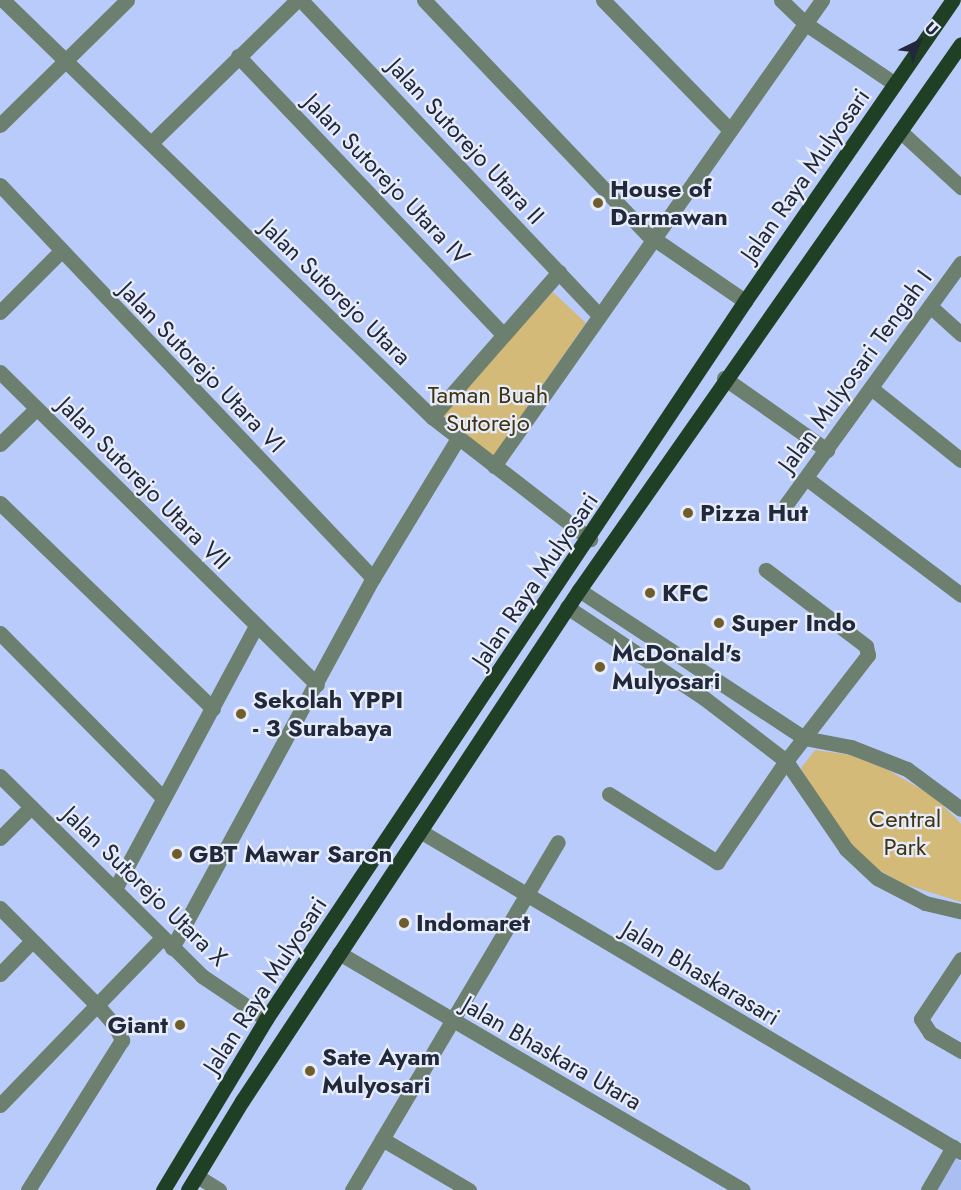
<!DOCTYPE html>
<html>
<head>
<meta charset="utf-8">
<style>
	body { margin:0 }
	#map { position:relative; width:961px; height:1190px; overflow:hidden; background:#b9cbfa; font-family:Jost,sans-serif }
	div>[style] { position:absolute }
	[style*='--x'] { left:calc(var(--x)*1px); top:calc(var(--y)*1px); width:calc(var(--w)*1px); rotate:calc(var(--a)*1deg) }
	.built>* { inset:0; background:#aabef2 }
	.green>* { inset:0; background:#d4ba78 }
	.minor>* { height:15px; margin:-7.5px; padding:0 7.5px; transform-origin:7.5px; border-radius:7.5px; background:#6d7f6f }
	.major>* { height:15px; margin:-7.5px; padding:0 7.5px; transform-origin:7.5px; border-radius:7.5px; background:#204026 }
	.dots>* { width:16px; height:16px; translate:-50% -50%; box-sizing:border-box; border:3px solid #e7ecfb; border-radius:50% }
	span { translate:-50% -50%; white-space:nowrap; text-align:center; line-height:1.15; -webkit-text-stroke:4.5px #e7ecfb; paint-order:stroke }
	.street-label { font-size:24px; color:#21283a }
	.poi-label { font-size:24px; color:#21283a; font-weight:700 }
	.left { translate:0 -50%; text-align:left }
	.right { translate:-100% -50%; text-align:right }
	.park-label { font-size:24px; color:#403411 }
	.north { position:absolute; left:889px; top:12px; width:60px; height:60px; -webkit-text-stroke:4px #e7ecfb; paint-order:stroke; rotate:43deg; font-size:16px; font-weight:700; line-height:24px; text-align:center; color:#21283a }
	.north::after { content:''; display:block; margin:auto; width:21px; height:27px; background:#21283a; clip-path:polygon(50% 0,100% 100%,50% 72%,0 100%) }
</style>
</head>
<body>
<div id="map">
	<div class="built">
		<i style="clip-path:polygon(955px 1158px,961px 1162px,961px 1190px,937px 1190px)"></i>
	</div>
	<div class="green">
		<i style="clip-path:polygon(553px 292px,586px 323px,492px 458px,438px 417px)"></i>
		<i style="clip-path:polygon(815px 750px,851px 755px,888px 770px,931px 795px,957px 819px,961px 824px,961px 902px,904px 884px,874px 867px,853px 846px,809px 786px,801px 768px)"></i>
	</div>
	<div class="minor">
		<i style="--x:3;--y:0;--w:598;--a:44.19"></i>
		<i style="--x:432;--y:417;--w:200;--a:37.7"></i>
		<i style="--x:301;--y:0;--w:432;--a:46.6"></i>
		<i style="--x:424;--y:0;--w:323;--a:46.4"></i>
		<i style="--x:647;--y:234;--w:119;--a:34.4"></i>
		<i style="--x:603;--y:0;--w:182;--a:45.7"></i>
		<i style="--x:781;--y:0;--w:35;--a:44"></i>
		<i style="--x:806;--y:24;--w:107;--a:34"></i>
		<i style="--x:238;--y:56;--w:384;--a:46.4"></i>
		<i style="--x:0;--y:125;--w:178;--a:-44.5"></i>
		<i style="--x:900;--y:131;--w:83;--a:42.6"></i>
		<i style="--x:151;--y:143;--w:204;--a:-44.4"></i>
		<i style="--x:0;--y:185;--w:542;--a:46.5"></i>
		<i style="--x:930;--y:306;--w:42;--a:42.1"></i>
		<i style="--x:0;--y:312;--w:85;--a:-45"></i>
		<i style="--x:0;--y:372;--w:445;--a:44.6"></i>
		<i style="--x:724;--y:378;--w:126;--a:35"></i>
		<i style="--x:871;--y:388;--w:115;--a:38.7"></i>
		<i style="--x:432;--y:417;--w:193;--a:-48.8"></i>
		<i style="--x:0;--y:444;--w:50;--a:-44.2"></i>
		<i style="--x:494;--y:466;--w:570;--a:-54.86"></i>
		<i style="--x:806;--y:478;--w:194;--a:37"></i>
		<i style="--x:0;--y:503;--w:296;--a:44"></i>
		<i style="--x:785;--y:506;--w:300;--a:-54.1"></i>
		<i style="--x:579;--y:590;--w:269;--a:33.3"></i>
		<i style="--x:804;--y:738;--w:48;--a:10.8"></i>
		<i style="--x:851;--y:747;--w:60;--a:21.4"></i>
		<i style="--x:907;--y:769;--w:67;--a:36.5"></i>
		<i style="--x:567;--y:607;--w:164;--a:33.6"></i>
		<i style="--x:704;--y:698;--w:103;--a:37.5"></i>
		<i style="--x:786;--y:761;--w:107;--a:55.7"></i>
		<i style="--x:846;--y:849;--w:42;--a:43.1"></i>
		<i style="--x:877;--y:878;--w:54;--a:27.5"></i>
		<i style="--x:925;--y:903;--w:37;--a:13"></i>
		<i style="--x:0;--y:633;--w:232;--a:45.3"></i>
		<i style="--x:0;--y:776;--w:284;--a:44.7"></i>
		<i style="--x:202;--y:976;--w:77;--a:33.9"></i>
		<i style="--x:609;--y:794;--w:128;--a:32.2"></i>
		<i style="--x:717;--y:862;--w:122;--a:-55.7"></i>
		<i style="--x:786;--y:761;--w:134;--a:-52.3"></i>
		<i style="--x:868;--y:655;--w:9;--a:-103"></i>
		<i style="--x:866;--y:646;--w:126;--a:-142.8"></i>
		<i style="--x:420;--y:831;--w:629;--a:30.68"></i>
		<i style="--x:0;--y:838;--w:44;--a:-45"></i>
		<i style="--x:115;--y:889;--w:298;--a:-61.8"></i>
		<i style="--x:0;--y:908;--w:137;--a:45"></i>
		<i style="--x:97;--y:1005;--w:28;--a:49"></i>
		<i style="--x:115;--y:1026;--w:16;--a:63"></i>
		<i style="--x:122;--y:1040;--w:177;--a:122.1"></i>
		<i style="--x:172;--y:948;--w:421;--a:-61.5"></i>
		<i style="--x:373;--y:578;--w:164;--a:-58.7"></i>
		<i style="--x:339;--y:953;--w:468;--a:30.4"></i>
		<i style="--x:961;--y:959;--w:72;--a:123.7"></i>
		<i style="--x:921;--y:1019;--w:17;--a:57"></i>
		<i style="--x:930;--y:1033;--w:36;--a:30"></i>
		<i style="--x:0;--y:974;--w:46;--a:-45.9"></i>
		<i style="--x:0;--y:1105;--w:233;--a:-45.9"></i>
		<i style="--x:382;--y:1139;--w:101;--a:30.4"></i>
		<i style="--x:197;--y:1176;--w:26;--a:32"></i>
		<i style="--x:352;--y:1190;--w:404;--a:-59.4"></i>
		<i style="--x:928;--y:1190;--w:50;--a:-59.8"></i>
	</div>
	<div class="major">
		<i style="--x:163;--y:1190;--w:200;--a:-58.9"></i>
		<i style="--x:266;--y:1019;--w:863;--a:-56.29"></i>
		<i style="--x:745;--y:301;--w:366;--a:-55.4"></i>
		<i style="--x:188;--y:1190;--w:104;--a:-58.8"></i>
		<i style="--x:242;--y:1101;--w:612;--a:-56.6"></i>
		<i style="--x:579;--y:590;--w:666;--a:-55.02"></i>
	</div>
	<div class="dots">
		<i style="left:598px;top:203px;background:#705d2b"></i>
		<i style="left:688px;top:513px;background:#705d2b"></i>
		<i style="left:650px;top:593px;background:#705d2b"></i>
		<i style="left:719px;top:623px;background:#705d2b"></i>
		<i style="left:600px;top:667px;background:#705d2b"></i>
		<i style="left:241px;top:714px;background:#705d2b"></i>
		<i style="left:177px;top:854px;background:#705d2b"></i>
		<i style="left:404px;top:923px;background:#705d2b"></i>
		<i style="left:180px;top:1025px;background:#705d2b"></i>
		<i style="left:310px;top:1071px;background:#705d2b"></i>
	</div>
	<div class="street-label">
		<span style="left:466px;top:141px;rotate:47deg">Jalan Sutorejo Utara II</span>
		<span style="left:805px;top:175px;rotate:-55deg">Jalan Raya Mulyosari</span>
		<span style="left:387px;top:179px;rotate:46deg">Jalan Sutorejo Utara IV</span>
		<span style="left:336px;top:292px;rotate:44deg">Jalan Sutorejo Utara</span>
		<span style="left:202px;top:367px;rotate:46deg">Jalan Sutorejo Utara VI</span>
		<span style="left:855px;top:371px;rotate:-54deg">Jalan Mulyosari Tengah I</span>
		<span style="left:144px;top:483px;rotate:45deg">Jalan Sutorejo Utara VII</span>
		<span style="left:535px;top:580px;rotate:-56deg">Jalan Raya Mulyosari</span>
		<span style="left:145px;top:886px;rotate:44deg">Jalan Sutorejo Utara X</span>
		<span style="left:701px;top:973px;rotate:31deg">Jalan Bhaskarasari</span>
		<span style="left:265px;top:985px;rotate:-57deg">Jalan Raya Mulyosari</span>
		<span style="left:552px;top:1053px;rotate:30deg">Jalan Bhaskara Utara</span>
	</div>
	<div class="poi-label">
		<span class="left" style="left:610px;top:203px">House of<br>Darmawan</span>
		<span class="left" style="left:700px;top:513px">Pizza Hut</span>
		<span class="left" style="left:662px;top:593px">KFC</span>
		<span class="left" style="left:731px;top:623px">Super Indo</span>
		<span class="left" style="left:612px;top:667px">McDonald's<br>Mulyosari</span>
		<span class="left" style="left:253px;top:714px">Sekolah YPPI<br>- 3 Surabaya</span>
		<span class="left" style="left:189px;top:854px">GBT Mawar Saron</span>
		<span class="left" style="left:416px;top:923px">Indomaret</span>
		<span class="right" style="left:168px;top:1025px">Giant</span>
		<span class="left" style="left:322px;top:1071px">Sate Ayam<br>Mulyosari</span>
	</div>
	<div class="park-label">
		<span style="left:488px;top:409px">Taman Buah<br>Sutorejo</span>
		<span style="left:905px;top:833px">Central<br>Park</span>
	</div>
	<div class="north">U</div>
</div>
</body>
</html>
